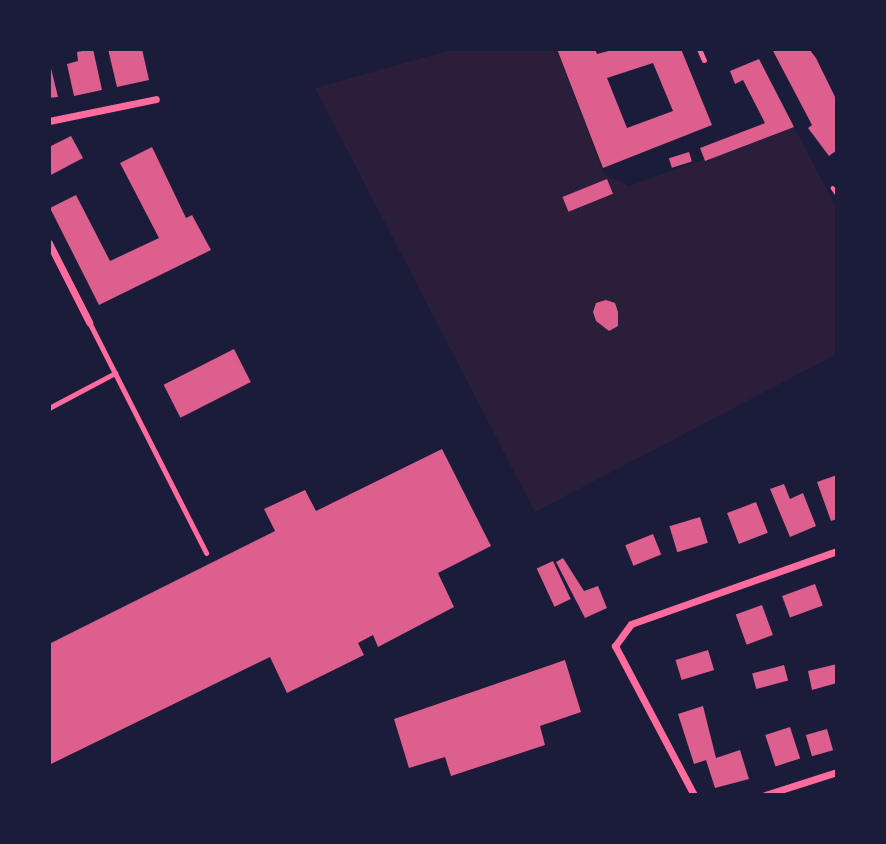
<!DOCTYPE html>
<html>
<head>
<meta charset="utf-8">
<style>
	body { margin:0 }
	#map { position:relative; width:886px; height:844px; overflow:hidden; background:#1b1b3a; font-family:Overpass,sans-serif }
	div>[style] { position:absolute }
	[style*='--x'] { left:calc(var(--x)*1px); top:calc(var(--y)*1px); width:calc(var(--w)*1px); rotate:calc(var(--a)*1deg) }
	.green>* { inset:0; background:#2a1e3b }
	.building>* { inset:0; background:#dd5f8e; transform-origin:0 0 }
	.path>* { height:3.5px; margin:-1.75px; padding:0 1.75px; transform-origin:1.75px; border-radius:1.75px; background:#ff6b9d }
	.service>* { height:5px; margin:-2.5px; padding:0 2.5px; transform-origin:2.5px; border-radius:2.5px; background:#ff6b9d }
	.minor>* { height:7px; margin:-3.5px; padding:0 3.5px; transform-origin:3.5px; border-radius:3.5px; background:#ff6b9d }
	span { translate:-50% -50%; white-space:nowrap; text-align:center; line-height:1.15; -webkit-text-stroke:5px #1b1b3a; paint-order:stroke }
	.frame { position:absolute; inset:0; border:51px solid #1b1b3a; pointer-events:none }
</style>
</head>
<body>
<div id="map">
	<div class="green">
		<i style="clip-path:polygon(454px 49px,557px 49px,604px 174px,629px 186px,794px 127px,837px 209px,837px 354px,535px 512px,315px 88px)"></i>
	</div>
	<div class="building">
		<i style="clip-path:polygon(93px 49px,102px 90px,74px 96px,67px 64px,78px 61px,77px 52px)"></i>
		<i style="clip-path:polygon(108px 49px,142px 49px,149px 80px,117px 87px)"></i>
		<i style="clip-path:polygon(evenodd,557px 49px,595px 49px,597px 54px,616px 49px,681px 49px,712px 125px,603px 168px,557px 49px,653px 63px,673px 111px,627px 128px,607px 78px,653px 63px)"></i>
		<i style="clip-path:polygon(772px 49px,809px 49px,816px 58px,837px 101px,837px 150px,829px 156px,808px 128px,812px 125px)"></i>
		<i style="clip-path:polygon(759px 59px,794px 127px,705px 161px,700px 148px,765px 123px,743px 80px,735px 84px,730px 71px)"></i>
		<i style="clip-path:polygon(49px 60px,58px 97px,49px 98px)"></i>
		<i style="clip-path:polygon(71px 136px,83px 158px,49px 176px,49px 147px)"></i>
		<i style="clip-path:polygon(152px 147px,186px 218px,192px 215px,211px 250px,99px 305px,50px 208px,76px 195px,110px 261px,159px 238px,120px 163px)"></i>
		<i style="left:689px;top:152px;width:10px;height:21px;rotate:73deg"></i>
		<i style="left:607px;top:179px;width:16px;height:48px;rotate:68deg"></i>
		<i style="clip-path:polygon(606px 300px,615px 303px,618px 312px,618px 326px,609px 331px,596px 321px,593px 312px,596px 303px)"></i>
		<i style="left:234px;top:349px;width:37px;height:79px;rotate:63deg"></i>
		<i style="clip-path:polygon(442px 449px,491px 546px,438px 573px,454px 607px,378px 647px,373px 635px,358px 643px,364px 655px,287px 693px,270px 657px,49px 765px,49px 644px,275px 531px,264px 509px,305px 490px,316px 511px)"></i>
		<i style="clip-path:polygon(837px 475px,837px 519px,831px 521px,817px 482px)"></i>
		<i style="clip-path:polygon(784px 484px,790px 499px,803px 493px,816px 526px,790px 537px,770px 489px)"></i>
		<i style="left:756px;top:502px;width:33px;height:31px;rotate:69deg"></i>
		<i style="left:700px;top:517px;width:27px;height:32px;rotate:73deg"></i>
		<i style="left:653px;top:534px;width:22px;height:30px;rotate:68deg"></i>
		<i style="clip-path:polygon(563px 558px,584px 591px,598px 586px,607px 608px,585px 618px,556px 562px)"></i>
		<i style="left:553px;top:561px;width:42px;height:18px;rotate:65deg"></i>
		<i style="left:815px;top:584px;width:23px;height:35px;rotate:70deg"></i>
		<i style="left:762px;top:605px;width:32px;height:28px;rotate:70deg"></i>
		<i style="left:708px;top:650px;width:21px;height:34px;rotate:73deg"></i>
		<i style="clip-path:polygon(565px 660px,581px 712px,540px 726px,545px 745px,451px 776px,445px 757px,409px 768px,394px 719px)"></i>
		<i style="clip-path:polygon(837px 664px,837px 683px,812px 690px,808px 671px)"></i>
		<i style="left:784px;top:665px;width:16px;height:33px;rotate:75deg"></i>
		<i style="clip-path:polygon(703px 706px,716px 758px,740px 750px,749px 779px,715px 788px,706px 760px,694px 764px,678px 714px)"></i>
		<i style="left:790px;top:727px;width:33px;height:26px;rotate:72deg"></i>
		<i style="left:827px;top:729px;width:22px;height:22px;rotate:74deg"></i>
	</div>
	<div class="path">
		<i style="--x:833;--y:188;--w:7;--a:56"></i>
	</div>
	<div class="service">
		<i style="--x:699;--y:49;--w:12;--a:66"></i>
		<i style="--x:89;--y:322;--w:259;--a:63.1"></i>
		<i style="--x:49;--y:408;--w:75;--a:-27.9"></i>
	</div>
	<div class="minor">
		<i style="--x:49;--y:121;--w:109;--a:-11.6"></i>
		<i style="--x:49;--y:243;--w:89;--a:63.1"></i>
		<i style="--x:694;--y:795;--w:169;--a:-117.9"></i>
		<i style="--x:615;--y:646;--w:27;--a:-54"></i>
		<i style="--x:631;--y:624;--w:219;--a:-19.5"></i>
		<i style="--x:765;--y:795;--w:76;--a:-17.7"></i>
	</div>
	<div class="frame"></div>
</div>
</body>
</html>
